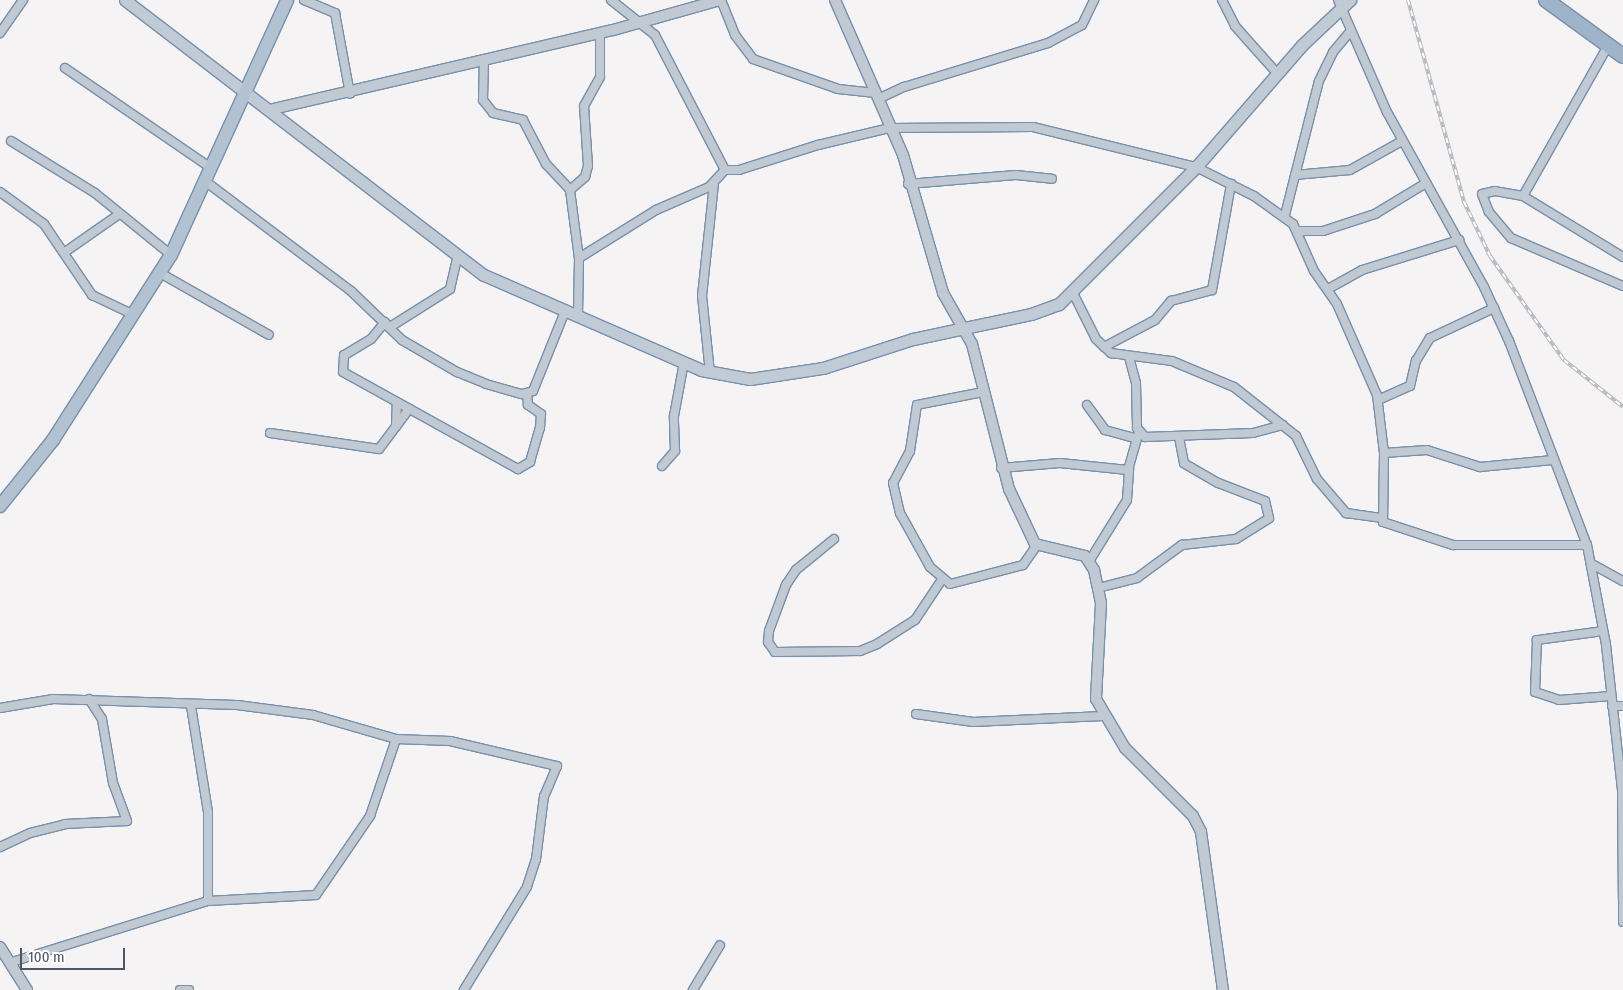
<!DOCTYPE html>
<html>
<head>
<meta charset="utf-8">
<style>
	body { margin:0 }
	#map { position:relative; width:1623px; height:990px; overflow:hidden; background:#f5f3f3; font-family:"Fira Sans Condensed",sans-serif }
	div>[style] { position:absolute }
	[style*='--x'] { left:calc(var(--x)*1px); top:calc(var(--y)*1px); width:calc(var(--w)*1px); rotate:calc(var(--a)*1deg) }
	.roads { filter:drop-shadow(1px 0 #7690ad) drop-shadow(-1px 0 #7690ad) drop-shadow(0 1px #7690ad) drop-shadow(0 -1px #7690ad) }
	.minor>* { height:8px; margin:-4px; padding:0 4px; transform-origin:4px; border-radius:4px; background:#c1cad2 }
	.tertiary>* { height:10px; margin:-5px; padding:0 5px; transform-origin:5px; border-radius:5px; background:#c1cad2 }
	.secondary>* { height:11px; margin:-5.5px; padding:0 5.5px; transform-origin:5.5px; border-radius:5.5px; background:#c1cbd6 }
	.primary>* { height:12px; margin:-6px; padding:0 6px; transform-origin:6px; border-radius:6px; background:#b3c2d1 }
	.trunk>* { height:14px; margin:-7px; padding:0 7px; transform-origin:7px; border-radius:7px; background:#9fb4c9 }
	.rail>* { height:4px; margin-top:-2px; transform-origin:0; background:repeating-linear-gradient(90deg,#fff 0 5.5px,#b5b8bd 0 11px); box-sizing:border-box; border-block:1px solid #b5b8bd }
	span { translate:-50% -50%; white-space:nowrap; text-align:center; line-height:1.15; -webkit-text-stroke:4px #fff; paint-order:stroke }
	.scale { position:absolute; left:20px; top:948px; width:105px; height:22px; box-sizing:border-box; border:2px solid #4a5661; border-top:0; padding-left:6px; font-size:15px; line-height:18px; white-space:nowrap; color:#4a5661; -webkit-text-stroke:4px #fff; paint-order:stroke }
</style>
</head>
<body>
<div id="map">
	<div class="roads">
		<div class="minor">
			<i style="--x:304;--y:0;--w:34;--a:23"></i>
			<i style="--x:335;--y:13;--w:82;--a:79.5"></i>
			<i style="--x:611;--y:0;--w:56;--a:38.5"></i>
			<i style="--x:655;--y:35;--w:152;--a:62.6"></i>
			<i style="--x:725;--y:170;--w:14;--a:0"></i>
			<i style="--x:739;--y:170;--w:83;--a:-17.6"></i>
			<i style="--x:818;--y:145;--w:74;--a:-13.3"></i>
			<i style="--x:890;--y:128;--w:143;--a:-0.4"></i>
			<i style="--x:1033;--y:127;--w:168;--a:13.8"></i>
			<i style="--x:1196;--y:167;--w:65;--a:26.6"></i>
			<i style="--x:1254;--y:196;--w:48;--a:35.7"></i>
			<i style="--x:1293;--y:224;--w:51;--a:65.9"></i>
			<i style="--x:1314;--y:271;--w:40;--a:55.1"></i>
			<i style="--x:1337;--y:304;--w:99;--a:66.3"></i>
			<i style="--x:1377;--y:395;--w:58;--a:83.1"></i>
			<i style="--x:1384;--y:453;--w:69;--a:90.8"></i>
			<i style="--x:1383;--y:522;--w:74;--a:18.2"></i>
			<i style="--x:1453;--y:545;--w:134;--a:0"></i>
			<i style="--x:721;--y:0;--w:38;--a:68"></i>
			<i style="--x:735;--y:35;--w:30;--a:53"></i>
			<i style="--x:753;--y:59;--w:90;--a:19.4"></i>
			<i style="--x:838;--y:89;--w:38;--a:6"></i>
			<i style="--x:1222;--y:0;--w:29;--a:63"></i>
			<i style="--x:1235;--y:26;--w:62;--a:48.3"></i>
			<i style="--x:1338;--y:0;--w:122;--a:66.4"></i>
			<i style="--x:1387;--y:112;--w:200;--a:61"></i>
			<i style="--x:1484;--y:287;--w:60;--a:65.2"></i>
			<i style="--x:1509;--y:341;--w:218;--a:69.1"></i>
			<i style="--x:1587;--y:545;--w:102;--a:79.2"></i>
			<i style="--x:1606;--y:645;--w:147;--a:83.7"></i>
			<i style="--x:1622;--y:791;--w:109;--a:89.5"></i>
			<i style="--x:0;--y:33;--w:40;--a:-55.1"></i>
			<i style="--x:484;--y:59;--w:41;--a:91.4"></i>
			<i style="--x:483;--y:100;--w:16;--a:52"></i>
			<i style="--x:493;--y:113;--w:31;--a:13"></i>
			<i style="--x:523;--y:120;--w:50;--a:62.4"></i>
			<i style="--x:546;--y:164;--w:35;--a:47"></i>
			<i style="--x:570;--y:190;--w:69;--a:82.5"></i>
			<i style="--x:579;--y:258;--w:56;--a:91"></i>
			<i style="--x:65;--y:68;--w:177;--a:34.4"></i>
			<i style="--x:878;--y:99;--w:29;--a:-25"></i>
			<i style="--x:904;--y:87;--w:151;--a:-17"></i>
			<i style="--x:1048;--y:43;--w:38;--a:-28"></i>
			<i style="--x:1082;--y:25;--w:28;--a:-64"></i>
			<i style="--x:11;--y:141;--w:99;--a:31.8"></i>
			<i style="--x:95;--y:193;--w:98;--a:39.2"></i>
			<i style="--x:1295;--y:175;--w:55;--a:-5.2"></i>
			<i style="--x:1350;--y:170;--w:60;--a:-29.1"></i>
			<i style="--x:205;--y:181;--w:183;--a:37"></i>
			<i style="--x:351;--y:291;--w:71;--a:43.9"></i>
			<i style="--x:402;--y:340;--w:64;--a:30.2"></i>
			<i style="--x:457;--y:372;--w:31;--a:22"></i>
			<i style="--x:486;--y:384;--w:37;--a:16"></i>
			<i style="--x:522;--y:394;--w:11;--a:-15"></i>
			<i style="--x:533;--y:391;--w:88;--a:-68.1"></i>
			<i style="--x:908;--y:184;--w:108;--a:-4.8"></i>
			<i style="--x:1016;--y:175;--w:36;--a:6"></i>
			<i style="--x:570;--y:190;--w:20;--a:-41"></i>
			<i style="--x:585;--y:177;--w:11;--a:-75"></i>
			<i style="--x:588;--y:166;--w:60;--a:-93.8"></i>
			<i style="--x:584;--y:106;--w:33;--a:-61"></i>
			<i style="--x:600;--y:77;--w:44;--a:-90"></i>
			<i style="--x:0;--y:192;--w:54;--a:36"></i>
			<i style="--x:44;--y:224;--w:86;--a:55.9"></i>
			<i style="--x:92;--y:295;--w:47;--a:25.5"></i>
			<i style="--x:1523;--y:196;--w:172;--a:-60.5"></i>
			<i style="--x:1285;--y:215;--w:138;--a:-75.8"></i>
			<i style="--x:1319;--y:81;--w:32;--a:-64"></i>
			<i style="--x:1333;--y:52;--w:26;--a:-50"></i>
			<i style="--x:1297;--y:231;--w:26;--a:0"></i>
			<i style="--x:1323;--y:231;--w:55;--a:-18.1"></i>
			<i style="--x:1375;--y:214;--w:60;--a:-31.3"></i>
			<i style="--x:65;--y:252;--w:65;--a:-34.9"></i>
			<i style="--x:1623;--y:257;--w:117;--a:-148.6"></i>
			<i style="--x:1523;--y:196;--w:28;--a:-170"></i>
			<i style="--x:1495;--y:191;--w:13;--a:167"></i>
			<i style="--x:1482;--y:194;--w:19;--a:69"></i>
			<i style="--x:1489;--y:212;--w:34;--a:50"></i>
			<i style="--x:1511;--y:238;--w:122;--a:23.2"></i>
			<i style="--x:579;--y:258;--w:91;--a:-31.9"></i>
			<i style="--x:656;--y:210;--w:58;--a:-23.5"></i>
			<i style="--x:709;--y:187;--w:23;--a:-47"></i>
			<i style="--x:160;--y:273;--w:125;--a:29.6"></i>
			<i style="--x:1328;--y:289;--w:39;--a:-29"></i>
			<i style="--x:1362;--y:270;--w:102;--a:-17.2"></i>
			<i style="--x:1073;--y:293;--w:51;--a:63.4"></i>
			<i style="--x:1096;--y:339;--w:21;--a:43"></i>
			<i style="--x:1111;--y:353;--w:62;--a:7.5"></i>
			<i style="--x:1172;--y:361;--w:67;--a:22.8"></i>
			<i style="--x:1234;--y:387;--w:79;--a:38.3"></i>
			<i style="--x:1296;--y:436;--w:48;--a:64"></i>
			<i style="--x:1317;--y:479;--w:45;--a:49.5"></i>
			<i style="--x:1346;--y:513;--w:35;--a:8"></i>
			<i style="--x:385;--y:322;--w:22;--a:129"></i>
			<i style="--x:371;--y:339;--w:31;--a:149"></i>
			<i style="--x:344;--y:355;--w:17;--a:93"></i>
			<i style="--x:343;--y:372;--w:200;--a:29"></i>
			<i style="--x:518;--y:469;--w:14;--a:-30"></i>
			<i style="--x:530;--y:462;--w:35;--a:-74"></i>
			<i style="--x:540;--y:428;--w:14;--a:-86"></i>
			<i style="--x:541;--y:414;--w:16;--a:-145"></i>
			<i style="--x:528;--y:405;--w:11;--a:-95"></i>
			<i style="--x:390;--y:327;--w:71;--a:-32.3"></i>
			<i style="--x:450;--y:289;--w:31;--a:-77"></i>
			<i style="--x:1104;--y:347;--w:58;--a:-27.9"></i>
			<i style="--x:1155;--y:320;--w:25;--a:-50"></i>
			<i style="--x:1171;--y:301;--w:42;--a:-15"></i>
			<i style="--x:1212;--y:290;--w:108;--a:-79.8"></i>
			<i style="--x:1129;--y:357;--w:27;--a:75"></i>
			<i style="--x:1136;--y:383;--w:45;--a:88.7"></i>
			<i style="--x:1137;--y:428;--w:12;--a:48"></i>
			<i style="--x:1145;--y:437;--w:108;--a:-2.1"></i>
			<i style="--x:1253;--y:433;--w:31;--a:-15"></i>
			<i style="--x:710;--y:373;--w:77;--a:-95.9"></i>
			<i style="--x:702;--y:296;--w:113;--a:-83.9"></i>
			<i style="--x:983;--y:392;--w:67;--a:168.9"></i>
			<i style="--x:917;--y:405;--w:47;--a:98.7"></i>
			<i style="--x:910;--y:451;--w:36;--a:118"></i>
			<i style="--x:893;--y:483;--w:31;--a:77"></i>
			<i style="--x:900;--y:513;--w:62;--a:60.9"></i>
			<i style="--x:930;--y:567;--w:26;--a:40"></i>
			<i style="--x:950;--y:584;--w:75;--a:-14.6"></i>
			<i style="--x:1023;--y:565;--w:24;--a:-55"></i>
			<i style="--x:1378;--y:400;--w:35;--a:-24"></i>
			<i style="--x:1410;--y:386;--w:26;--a:-77"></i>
			<i style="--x:1416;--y:361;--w:27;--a:-59"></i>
			<i style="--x:1430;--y:338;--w:71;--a:-25.1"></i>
			<i style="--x:1087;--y:405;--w:31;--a:54"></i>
			<i style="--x:1105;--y:430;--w:30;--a:15"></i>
			<i style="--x:396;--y:426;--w:23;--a:-88"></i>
			<i style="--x:270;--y:433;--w:110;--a:8.4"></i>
			<i style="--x:379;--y:449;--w:50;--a:-53.1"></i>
			<i style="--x:1384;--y:453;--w:43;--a:-4"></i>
			<i style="--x:1427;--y:450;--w:56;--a:17.8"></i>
			<i style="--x:1480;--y:467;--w:73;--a:-5.5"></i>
			<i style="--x:662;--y:466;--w:20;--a:-49"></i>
			<i style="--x:675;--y:451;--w:35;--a:-92"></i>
			<i style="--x:674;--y:416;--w:55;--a:-79.5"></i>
			<i style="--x:1001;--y:468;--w:59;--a:-4.8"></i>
			<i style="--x:1060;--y:463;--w:68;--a:5.9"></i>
			<i style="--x:1128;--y:470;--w:40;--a:-74"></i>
			<i style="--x:834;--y:539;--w:49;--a:140.8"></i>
			<i style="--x:796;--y:570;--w:18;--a:124"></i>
			<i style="--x:786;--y:585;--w:49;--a:110.3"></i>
			<i style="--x:769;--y:631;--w:11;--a:95"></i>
			<i style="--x:768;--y:642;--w:12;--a:55"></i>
			<i style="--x:775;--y:652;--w:85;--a:-0.7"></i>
			<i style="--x:860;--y:651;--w:18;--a:-22"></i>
			<i style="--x:877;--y:644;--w:45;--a:-32.3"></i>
			<i style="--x:915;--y:620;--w:47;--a:-56.3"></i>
			<i style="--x:1090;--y:560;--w:70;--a:-58.3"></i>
			<i style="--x:1127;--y:500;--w:32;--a:-86"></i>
			<i style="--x:1592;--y:564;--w:35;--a:29"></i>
			<i style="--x:1098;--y:588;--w:40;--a:-14.4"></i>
			<i style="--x:1137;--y:578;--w:56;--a:-36.3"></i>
			<i style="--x:1182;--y:545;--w:54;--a:-6.3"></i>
			<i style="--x:1236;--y:539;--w:39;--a:-32"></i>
			<i style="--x:1269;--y:518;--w:17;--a:-103"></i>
			<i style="--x:1265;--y:501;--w:50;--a:-159"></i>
			<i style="--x:1218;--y:483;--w:39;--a:-150"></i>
			<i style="--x:1184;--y:463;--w:26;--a:-101"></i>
			<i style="--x:1603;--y:631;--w:67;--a:172.2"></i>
			<i style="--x:1537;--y:640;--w:52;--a:92.2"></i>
			<i style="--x:1535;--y:692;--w:25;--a:18"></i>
			<i style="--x:1559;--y:700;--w:52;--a:-4.4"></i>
			<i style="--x:191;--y:706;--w:107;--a:80.9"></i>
			<i style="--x:208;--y:812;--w:89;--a:90"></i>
			<i style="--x:1612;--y:706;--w:11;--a:0"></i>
			<i style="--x:0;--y:708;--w:54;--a:-9.6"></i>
			<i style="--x:53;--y:699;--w:184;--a:1.9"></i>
			<i style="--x:237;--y:705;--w:77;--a:7.5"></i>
			<i style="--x:313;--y:715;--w:86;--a:16.1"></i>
			<i style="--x:396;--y:739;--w:54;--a:2.1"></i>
			<i style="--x:450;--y:741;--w:110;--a:13.2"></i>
			<i style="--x:557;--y:766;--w:33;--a:113"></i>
			<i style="--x:544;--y:796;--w:64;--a:97.2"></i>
			<i style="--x:536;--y:859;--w:29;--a:108"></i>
			<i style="--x:527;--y:887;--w:121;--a:121.5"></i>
			<i style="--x:916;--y:714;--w:58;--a:8"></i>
			<i style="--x:973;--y:722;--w:130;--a:-2.6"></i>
			<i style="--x:0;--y:847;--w:33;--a:-25"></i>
			<i style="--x:30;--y:833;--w:36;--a:-14"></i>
			<i style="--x:65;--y:824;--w:62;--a:-2.8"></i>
			<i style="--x:127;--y:821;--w:40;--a:-110.2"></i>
			<i style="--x:113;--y:783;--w:65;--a:-99.8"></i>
			<i style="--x:102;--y:719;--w:24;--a:-123"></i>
			<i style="--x:1623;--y:905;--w:17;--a:90"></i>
			<i style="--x:12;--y:962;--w:205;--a:-17.3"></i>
			<i style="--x:208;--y:901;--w:108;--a:-3.2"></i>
			<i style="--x:316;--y:895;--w:96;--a:-55.6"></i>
			<i style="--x:370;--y:816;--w:81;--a:-71.3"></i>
			<i style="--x:180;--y:990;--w:9;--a:0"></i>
			<i style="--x:693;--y:990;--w:52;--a:-59"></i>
		</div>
		<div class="tertiary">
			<i style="--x:835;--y:0;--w:169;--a:66.3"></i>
			<i style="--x:903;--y:155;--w:144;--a:73.8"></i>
			<i style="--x:943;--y:293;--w:59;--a:60.4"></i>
			<i style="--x:972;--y:344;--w:150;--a:75.7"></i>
			<i style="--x:1009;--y:489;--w:61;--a:64.7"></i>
			<i style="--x:1035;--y:544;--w:51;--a:13.5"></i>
			<i style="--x:1085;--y:556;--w:17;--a:57"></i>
			<i style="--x:1094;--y:570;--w:34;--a:78"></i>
			<i style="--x:1101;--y:603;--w:96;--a:93"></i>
			<i style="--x:1096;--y:699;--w:57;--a:59.4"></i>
			<i style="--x:1125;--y:748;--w:96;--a:45"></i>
			<i style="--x:1193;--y:816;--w:18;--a:63"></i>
			<i style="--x:1201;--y:832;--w:160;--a:82.1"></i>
			<i style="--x:273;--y:109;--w:349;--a:-13.1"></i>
			<i style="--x:613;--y:30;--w:111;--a:-15.7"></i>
			<i style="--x:0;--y:947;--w:51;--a:57.9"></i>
		</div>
		<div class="secondary">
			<i style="--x:125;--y:0;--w:452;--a:37.5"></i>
			<i style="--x:484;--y:275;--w:237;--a:23.6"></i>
			<i style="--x:701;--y:370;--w:50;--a:10.4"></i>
			<i style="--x:750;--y:379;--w:74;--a:-8.6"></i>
			<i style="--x:823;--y:368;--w:95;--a:-17.9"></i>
			<i style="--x:913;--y:339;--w:121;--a:-12"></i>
			<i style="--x:1031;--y:314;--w:30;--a:-20"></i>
			<i style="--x:1059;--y:304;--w:194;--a:-45"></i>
			<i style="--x:1196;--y:167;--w:162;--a:-49"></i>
			<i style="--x:1302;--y:45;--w:66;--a:-43.2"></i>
		</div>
		<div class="primary">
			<i style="--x:0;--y:506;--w:85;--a:-51.2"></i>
			<i style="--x:53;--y:440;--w:219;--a:-57.5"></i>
			<i style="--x:171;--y:255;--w:280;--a:-65.5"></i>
		</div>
		<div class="trunk">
			<i style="--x:1546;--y:0;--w:95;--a:36"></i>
		</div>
	</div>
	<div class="rail">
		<i style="--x:1408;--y:0;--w:210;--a:74.5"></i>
		<i style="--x:1464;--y:202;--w:60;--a:64.3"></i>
		<i style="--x:1490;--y:256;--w:128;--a:54.6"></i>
		<i style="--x:1564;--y:360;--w:75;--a:38.5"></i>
	</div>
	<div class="scale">100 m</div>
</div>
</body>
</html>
